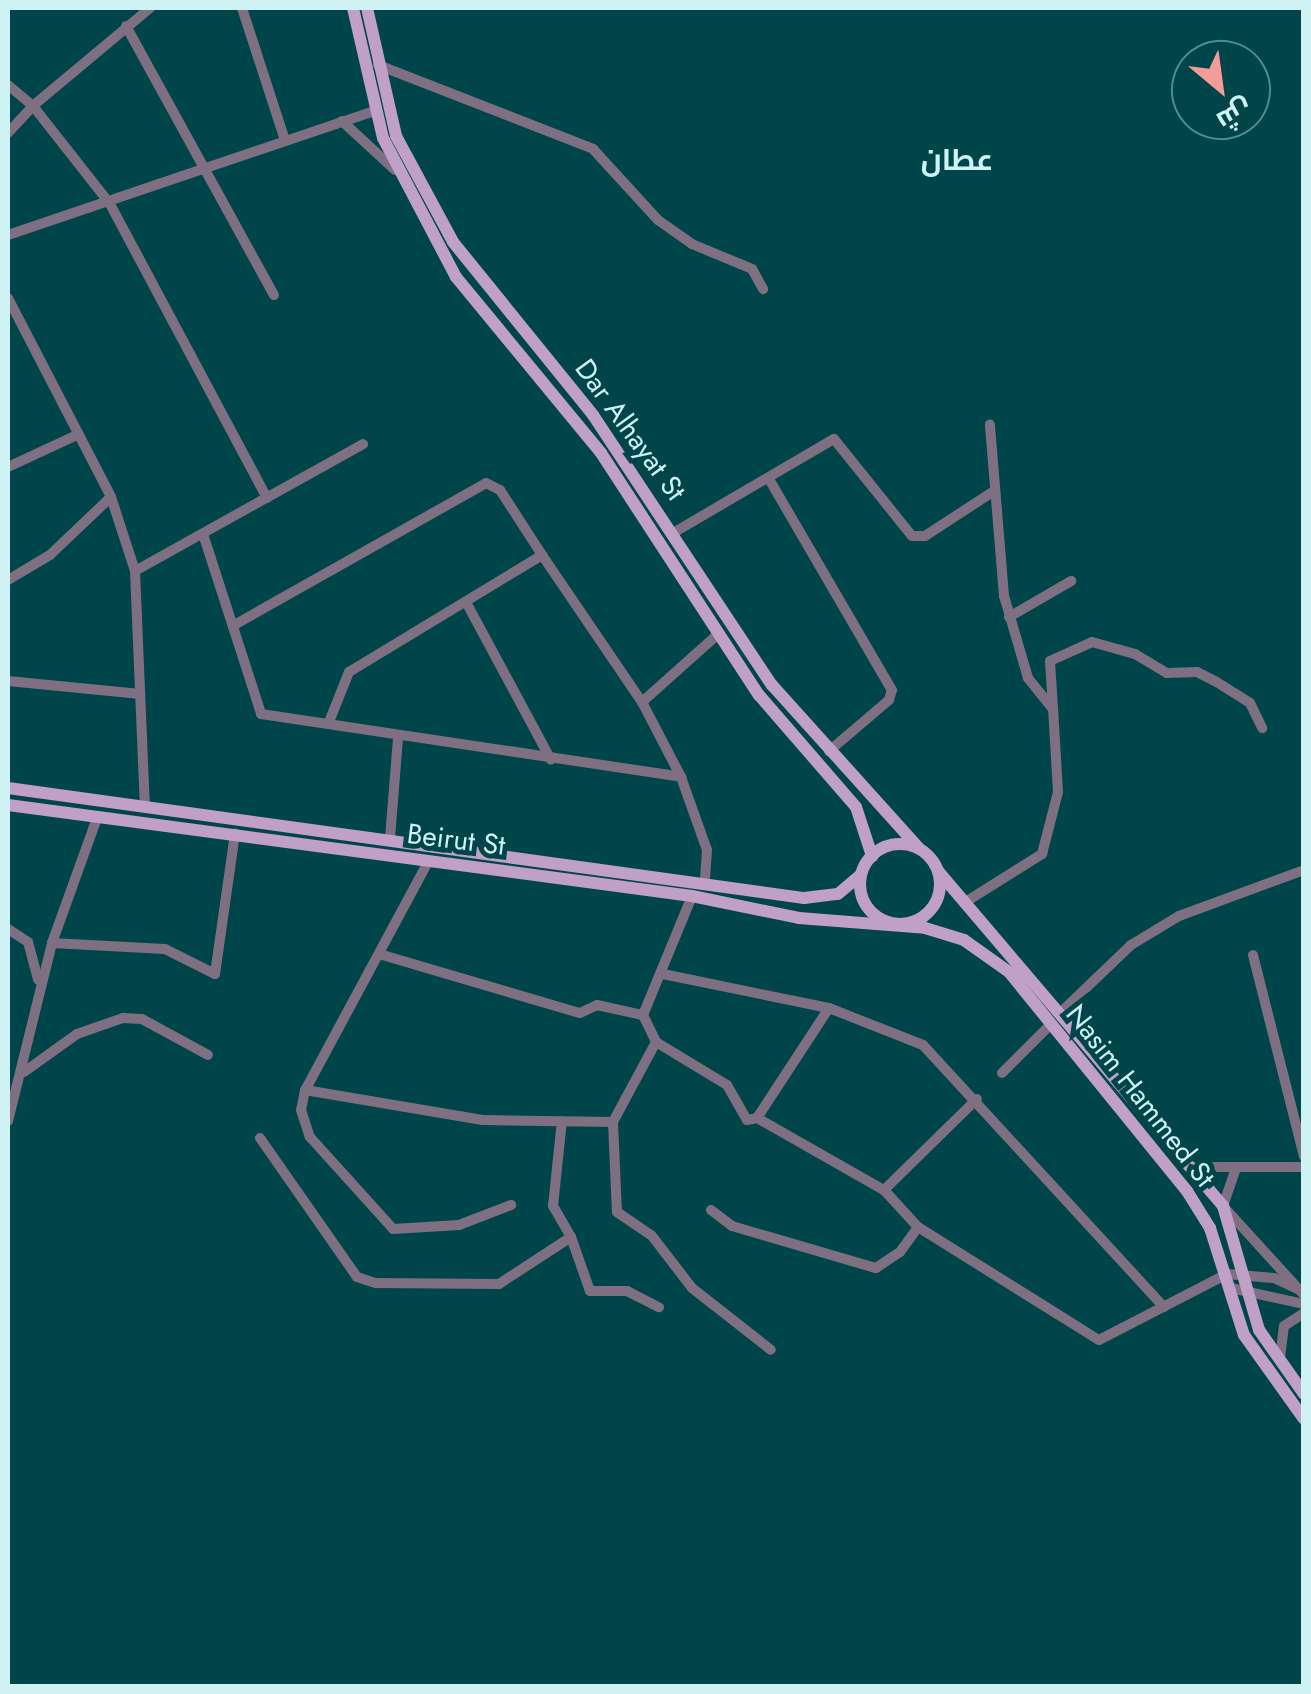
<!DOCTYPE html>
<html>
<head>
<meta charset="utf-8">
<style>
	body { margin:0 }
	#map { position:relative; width:1311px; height:1694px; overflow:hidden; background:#004549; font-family:Jost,Cairo,sans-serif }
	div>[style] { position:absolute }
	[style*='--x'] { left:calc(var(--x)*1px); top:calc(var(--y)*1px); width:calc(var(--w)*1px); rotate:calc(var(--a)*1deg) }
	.minor>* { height:10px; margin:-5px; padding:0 5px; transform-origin:5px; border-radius:5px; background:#7f6f82 }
	.major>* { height:12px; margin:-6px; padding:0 6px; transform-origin:6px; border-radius:6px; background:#c0a0c6 }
	.major>.ring { margin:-6px; padding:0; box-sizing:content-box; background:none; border:12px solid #c0a0c6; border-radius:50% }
	span { translate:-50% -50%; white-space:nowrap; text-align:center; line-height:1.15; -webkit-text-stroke:10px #004549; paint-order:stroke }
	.street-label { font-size:28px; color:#cff3f5 }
	.neighbourhood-label { font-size:30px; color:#cff3f5; font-weight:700 }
	.frame { position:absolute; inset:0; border:10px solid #cff3f5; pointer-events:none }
	.north { position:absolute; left:1171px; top:40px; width:100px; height:100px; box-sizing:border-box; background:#004549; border:2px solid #538b8e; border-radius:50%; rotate:151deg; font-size:28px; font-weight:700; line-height:40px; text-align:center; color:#cff3f5 }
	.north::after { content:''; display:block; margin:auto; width:35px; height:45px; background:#f59b99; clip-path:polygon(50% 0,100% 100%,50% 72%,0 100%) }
</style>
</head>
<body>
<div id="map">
	<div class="minor">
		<i style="--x:150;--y:8;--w:153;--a:140.1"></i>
		<i style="--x:33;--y:106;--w:125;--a:51.8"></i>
		<i style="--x:110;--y:204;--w:333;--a:61.9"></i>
		<i style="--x:242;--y:8;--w:139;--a:72"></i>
		<i style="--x:126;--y:26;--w:307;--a:61.2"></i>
		<i style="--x:378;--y:65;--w:231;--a:21.3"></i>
		<i style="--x:593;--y:149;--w:96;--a:47.5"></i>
		<i style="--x:658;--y:220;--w:42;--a:35.2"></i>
		<i style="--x:692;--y:244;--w:65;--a:22.6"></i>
		<i style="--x:752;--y:269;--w:23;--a:61"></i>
		<i style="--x:8;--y:85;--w:33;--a:40"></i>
		<i style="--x:33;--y:106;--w:37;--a:133"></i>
		<i style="--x:342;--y:121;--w:72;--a:42.8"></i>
		<i style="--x:8;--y:235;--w:386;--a:-18.7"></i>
		<i style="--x:8;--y:298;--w:224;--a:62.6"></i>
		<i style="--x:111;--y:497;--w:78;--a:72"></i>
		<i style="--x:135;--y:571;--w:235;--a:87.6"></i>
		<i style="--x:8;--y:467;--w:76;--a:-24.9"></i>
		<i style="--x:769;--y:479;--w:244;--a:59.8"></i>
		<i style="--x:892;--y:690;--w:10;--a:107"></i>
		<i style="--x:889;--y:700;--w:79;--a:139.6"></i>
		<i style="--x:673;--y:533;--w:186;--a:-30.3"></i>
		<i style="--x:834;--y:439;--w:124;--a:51.2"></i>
		<i style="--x:912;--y:536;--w:13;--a:0"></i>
		<i style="--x:925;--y:536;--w:82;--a:-33.1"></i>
		<i style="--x:204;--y:537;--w:186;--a:72.1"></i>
		<i style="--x:261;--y:714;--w:425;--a:8.5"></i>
		<i style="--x:135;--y:571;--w:261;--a:-29.1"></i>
		<i style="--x:8;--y:580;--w:49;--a:-30.8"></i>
		<i style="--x:50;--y:555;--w:84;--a:-43.6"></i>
		<i style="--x:466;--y:602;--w:179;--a:61.7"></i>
		<i style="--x:1009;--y:617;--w:72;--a:-30.1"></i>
		<i style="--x:236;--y:624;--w:287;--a:-29.4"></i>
		<i style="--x:486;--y:483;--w:16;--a:27"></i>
		<i style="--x:500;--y:490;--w:77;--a:57.1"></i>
		<i style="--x:8;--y:681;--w:133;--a:5.6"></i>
		<i style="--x:642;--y:702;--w:101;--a:-41.8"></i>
		<i style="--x:1053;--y:708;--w:47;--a:-93.7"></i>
		<i style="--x:1050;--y:661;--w:46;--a:-24.3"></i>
		<i style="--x:1092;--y:642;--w:45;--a:15.6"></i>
		<i style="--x:1135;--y:654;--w:37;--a:31"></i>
		<i style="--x:1167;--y:673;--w:30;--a:-2"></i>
		<i style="--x:1197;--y:672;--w:20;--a:27"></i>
		<i style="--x:1215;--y:681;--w:41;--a:32.2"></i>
		<i style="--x:1250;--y:703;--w:28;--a:64"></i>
		<i style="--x:329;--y:722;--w:54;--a:-68.2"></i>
		<i style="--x:349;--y:672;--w:226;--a:-31.2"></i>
		<i style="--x:542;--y:555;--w:178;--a:55.8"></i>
		<i style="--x:642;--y:702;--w:85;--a:62.5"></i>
		<i style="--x:681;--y:777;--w:77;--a:70.4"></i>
		<i style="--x:707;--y:850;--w:30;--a:94"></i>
		<i style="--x:390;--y:838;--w:100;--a:-85.4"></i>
		<i style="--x:428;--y:862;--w:259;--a:118.3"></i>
		<i style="--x:305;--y:1090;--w:20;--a:101"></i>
		<i style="--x:301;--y:1110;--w:28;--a:72"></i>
		<i style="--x:310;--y:1137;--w:124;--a:47.9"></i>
		<i style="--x:393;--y:1229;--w:66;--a:-3.5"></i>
		<i style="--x:459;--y:1225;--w:56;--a:-21"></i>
		<i style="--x:967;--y:901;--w:89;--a:-32.1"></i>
		<i style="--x:1042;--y:854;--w:64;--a:-75.5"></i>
		<i style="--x:1058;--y:792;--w:83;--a:-93.4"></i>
		<i style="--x:1053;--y:709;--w:40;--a:-129"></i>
		<i style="--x:1028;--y:678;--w:85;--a:-106.3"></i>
		<i style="--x:1004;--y:596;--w:172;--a:-94.7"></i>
		<i style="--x:8;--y:929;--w:24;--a:33"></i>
		<i style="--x:28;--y:942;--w:39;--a:75"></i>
		<i style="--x:52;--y:943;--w:113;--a:3"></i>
		<i style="--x:165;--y:949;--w:56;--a:26.6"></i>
		<i style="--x:215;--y:974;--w:142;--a:-81.9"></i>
		<i style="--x:379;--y:954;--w:209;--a:16.4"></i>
		<i style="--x:580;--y:1013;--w:19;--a:-25"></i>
		<i style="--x:597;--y:1005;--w:47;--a:12.3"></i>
		<i style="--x:643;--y:1015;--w:30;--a:64"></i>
		<i style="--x:656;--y:1042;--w:83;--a:31.2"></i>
		<i style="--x:727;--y:1085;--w:40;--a:60.3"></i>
		<i style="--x:747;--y:1120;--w:10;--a:-11"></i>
		<i style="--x:757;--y:1118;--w:146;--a:29.6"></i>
		<i style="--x:884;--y:1190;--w:50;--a:47.4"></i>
		<i style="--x:918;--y:1227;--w:213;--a:32"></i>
		<i style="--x:1099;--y:1340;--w:144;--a:-27.3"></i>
		<i style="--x:1227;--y:1274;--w:47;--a:4.9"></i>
		<i style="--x:1274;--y:1278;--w:26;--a:25"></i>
		<i style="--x:1253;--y:955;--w:208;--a:75.8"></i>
		<i style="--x:663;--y:974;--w:169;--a:11.6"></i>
		<i style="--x:829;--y:1008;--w:101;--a:21.5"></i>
		<i style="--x:923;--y:1045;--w:356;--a:47.4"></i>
		<i style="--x:1061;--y:1012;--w:97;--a:-43.7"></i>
		<i style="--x:1131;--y:945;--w:56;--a:-31.1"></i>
		<i style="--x:1179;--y:916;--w:133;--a:-20.2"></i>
		<i style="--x:643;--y:1015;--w:129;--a:-67.6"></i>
		<i style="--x:656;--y:1042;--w:91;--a:118.3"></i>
		<i style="--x:613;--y:1122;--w:90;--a:87.5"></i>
		<i style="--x:617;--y:1212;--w:42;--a:34.4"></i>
		<i style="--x:652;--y:1236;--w:66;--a:52.4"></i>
		<i style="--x:692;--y:1288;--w:100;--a:38.1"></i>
		<i style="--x:24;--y:1072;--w:65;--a:-35.6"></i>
		<i style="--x:77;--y:1034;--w:49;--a:-19.2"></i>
		<i style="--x:123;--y:1018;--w:19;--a:3"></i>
		<i style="--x:142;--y:1019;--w:75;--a:28.6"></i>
		<i style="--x:1002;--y:1073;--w:69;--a:-45"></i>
		<i style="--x:305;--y:1090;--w:180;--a:9.6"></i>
		<i style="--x:482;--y:1120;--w:131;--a:0.9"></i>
		<i style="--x:757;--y:1118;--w:131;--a:-56.8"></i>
		<i style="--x:8;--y:1121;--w:183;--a:-76.1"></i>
		<i style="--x:52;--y:943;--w:133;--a:-70.2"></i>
		<i style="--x:260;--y:1138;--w:169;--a:55.1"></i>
		<i style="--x:357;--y:1277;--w:20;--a:18"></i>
		<i style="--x:376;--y:1283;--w:123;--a:0.5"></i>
		<i style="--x:499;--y:1284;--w:86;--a:-33.1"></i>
		<i style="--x:571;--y:1237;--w:36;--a:-120"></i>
		<i style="--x:553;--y:1206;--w:85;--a:-84"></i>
		<i style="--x:1194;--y:1167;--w:110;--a:0"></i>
		<i style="--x:1235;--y:1171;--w:37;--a:109"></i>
		<i style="--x:1223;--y:1206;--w:120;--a:47.7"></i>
		<i style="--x:884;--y:1190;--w:130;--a:-44.4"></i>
		<i style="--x:711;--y:1210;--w:26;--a:37"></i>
		<i style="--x:732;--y:1226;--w:150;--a:16.3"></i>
		<i style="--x:876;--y:1268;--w:29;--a:-34"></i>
		<i style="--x:900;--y:1252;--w:31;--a:-54"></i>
		<i style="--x:571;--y:1237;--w:57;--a:70.6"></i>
		<i style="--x:590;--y:1291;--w:37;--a:0"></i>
		<i style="--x:627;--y:1291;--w:36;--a:27"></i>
		<i style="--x:1231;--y:1288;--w:75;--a:12.4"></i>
		<i style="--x:1280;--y:1358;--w:32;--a:-83"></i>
		<i style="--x:1284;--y:1326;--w:24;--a:-33"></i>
	</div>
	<div class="major">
		<i style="--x:353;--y:8;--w:133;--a:77"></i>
		<i style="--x:383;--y:138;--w:157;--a:62.3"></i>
		<i style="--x:456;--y:277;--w:228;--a:50.5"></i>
		<i style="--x:601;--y:453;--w:289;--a:56.9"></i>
		<i style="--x:759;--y:695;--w:148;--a:49.1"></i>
		<i style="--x:856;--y:807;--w:52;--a:71.9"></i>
		<i style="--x:367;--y:8;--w:131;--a:77.2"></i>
		<i style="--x:396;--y:136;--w:120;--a:61.7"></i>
		<i style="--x:453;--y:242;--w:223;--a:51"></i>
		<i style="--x:593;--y:415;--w:324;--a:56.5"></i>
		<i style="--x:772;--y:685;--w:219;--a:48"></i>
		<i style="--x:8;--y:788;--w:804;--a:7.87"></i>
		<i style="--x:804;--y:898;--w:34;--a:-7"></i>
		<i style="--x:838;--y:894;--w:30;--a:-40"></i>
		<i style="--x:8;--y:805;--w:690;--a:7.58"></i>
		<i style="--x:692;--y:896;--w:109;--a:11.6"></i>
		<i style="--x:799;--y:918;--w:126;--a:4.5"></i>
		<i style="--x:925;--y:928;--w:41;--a:17.1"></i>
		<i style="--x:964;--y:940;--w:55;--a:35.4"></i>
		<i style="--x:1009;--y:972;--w:282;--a:50.9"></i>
		<i style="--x:1187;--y:1191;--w:44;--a:58.1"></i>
		<i style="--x:1210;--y:1228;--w:112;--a:72.4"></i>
		<i style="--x:1244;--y:1335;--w:103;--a:54.5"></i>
		<i class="ring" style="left:860px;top:844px;width:68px;height:68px"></i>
		<i style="--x:938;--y:871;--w:440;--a:49.6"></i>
		<i style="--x:1223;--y:1206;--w:129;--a:73.8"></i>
		<i style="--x:1259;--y:1330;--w:78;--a:54.9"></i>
	</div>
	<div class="street-label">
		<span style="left:630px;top:430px;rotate:54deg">Dar Alhayat St</span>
		<span style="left:456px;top:840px;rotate:7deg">Beirut St</span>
		<span style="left:1140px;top:1096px;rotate:52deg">Nasim Hammed St</span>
	</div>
	<div class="neighbourhood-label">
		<span style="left:957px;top:160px">عطان</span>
	</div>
	<div class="frame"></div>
	<div class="north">ش</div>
</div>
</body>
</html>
